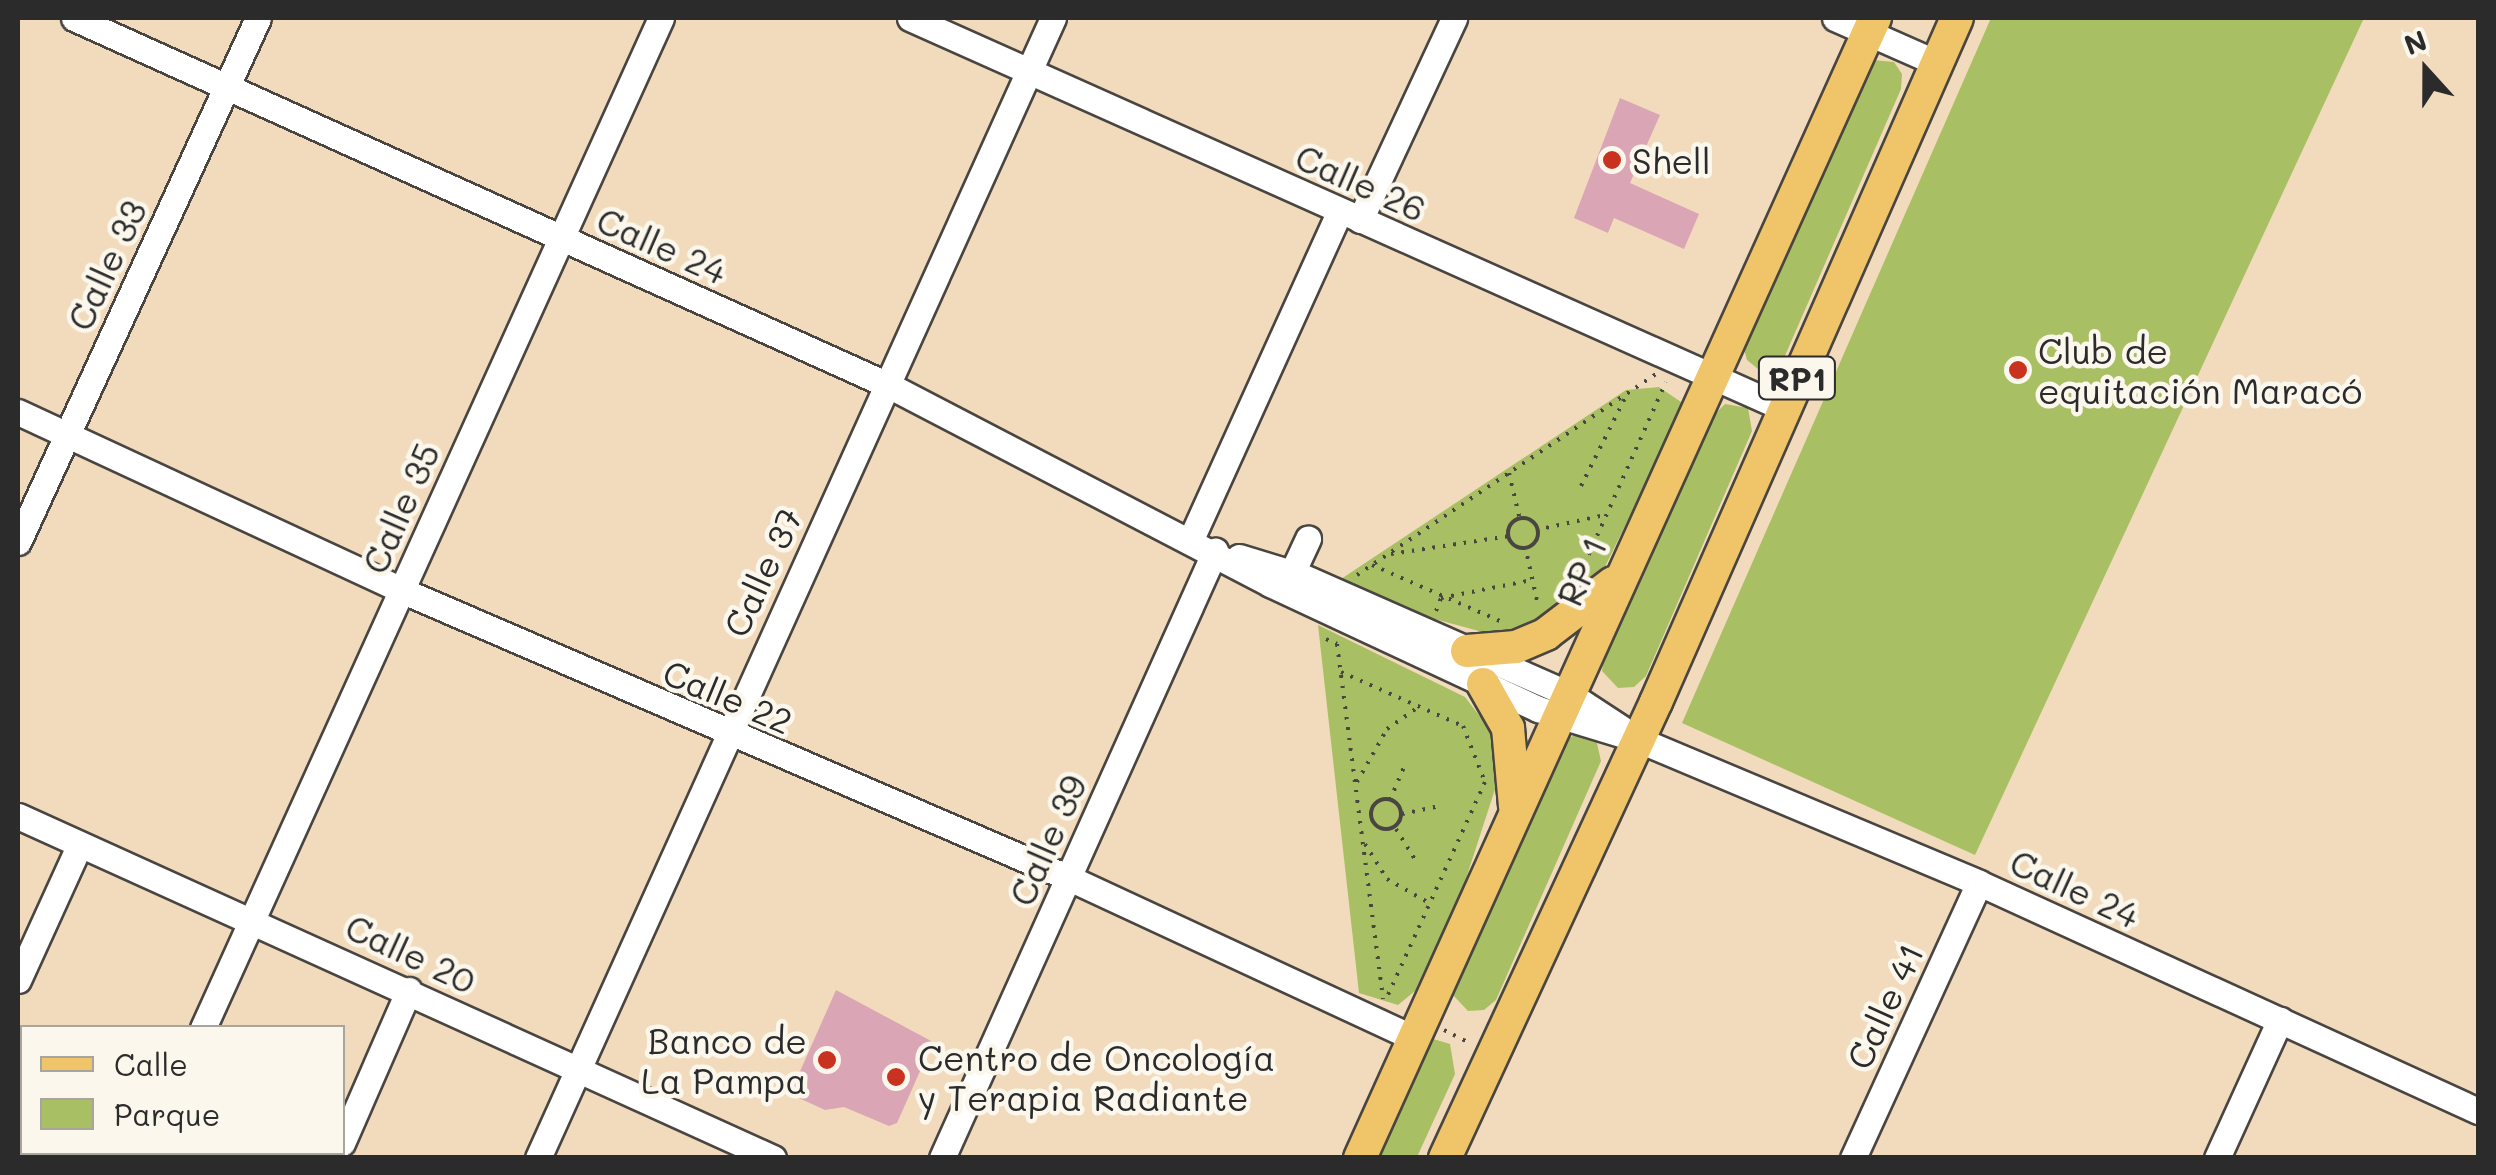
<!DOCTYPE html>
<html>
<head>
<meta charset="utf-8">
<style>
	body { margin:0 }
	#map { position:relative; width:2496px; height:1175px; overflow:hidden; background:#f2dbbc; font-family:Mali,sans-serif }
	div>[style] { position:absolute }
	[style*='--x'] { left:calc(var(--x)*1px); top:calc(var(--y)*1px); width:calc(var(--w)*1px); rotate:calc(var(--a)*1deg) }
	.green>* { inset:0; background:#a9bf64 }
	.building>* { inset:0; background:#daa6b5 }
	.path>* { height:4px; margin-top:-2px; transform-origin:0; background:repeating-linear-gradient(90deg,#494541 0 2.5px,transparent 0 10.5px) }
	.path>.ring { margin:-2px; padding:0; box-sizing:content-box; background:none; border:4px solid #494541; border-radius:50% }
	.roads { filter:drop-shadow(2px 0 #494541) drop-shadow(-2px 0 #494541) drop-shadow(0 2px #494541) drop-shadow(0 -2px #494541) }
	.minor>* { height:25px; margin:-12.5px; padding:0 12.5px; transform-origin:12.5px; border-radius:12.5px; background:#fff }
	.major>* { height:32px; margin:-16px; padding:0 16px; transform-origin:16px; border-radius:16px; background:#f0c469 }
	.dots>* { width:28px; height:28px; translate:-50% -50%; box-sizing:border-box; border:5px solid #fbf7ec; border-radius:50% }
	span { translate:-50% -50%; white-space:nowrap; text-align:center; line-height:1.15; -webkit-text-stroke:9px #fbf7ec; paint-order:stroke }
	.shield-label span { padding:2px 8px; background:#fbf7ec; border:2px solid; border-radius:8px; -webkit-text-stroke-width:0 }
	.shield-label { font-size:32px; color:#2b2b2b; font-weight:700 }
	.poi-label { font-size:35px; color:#2b2b2b }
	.left { translate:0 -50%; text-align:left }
	.right { translate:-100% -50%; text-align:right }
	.street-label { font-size:35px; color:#2b2b2b }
	.frame { position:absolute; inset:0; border:20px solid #2b2b2b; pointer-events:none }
	.legend { position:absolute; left:20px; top:1025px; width:325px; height:130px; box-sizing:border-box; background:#fbf7ec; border:2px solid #a8a59f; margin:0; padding:12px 18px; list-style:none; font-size:30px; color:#2b2b2b }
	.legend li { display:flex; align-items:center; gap:20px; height:50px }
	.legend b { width:50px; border:2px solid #a8a59f }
	.north { position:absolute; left:2376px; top:20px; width:100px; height:100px; -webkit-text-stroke:8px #fbf7ec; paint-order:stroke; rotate:339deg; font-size:28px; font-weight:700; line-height:40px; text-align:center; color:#2b2b2b }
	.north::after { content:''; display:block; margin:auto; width:35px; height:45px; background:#2b2b2b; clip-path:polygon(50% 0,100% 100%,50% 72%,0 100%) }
</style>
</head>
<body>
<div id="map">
	<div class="green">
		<i style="clip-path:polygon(1991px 18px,2364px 18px,1975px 855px,1682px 723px)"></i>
		<i style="clip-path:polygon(1873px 60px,1894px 62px,1902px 74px,1901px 89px,1784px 358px,1773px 368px,1758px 369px,1747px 360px,1743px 346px)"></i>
		<i style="clip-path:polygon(1659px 387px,1681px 402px,1681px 412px,1595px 587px,1523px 631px,1486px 633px,1413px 613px,1341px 579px,1626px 390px)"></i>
		<i style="clip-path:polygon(1725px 404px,1748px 408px,1752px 431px,1646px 676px,1634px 687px,1618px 688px,1602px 671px,1604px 655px,1714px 415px)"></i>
		<i style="clip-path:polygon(1318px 625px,1465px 697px,1495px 736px,1499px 777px,1461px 894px,1415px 991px,1398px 1005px,1359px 993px)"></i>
		<i style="clip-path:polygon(1581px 732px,1596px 739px,1601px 761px,1496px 1000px,1484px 1010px,1468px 1011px,1452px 994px,1567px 739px)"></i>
		<i style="clip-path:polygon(1430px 1038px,1450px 1044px,1455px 1074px,1417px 1157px,1373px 1158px)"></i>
	</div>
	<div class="building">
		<i style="clip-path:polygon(1620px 98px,1660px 115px,1630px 183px,1699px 214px,1684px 249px,1614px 218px,1608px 233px,1574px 218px)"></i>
		<i style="clip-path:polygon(836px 990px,933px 1042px,897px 1123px,889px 1126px,844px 1107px,825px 1110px,790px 1094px)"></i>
	</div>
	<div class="path">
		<i style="--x:1509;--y:473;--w:48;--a:76.8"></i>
		<i style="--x:1581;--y:486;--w:101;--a:-63.4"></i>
		<i class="ring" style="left:1508px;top:518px;width:26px;height:26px"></i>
		<i style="--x:1536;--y:530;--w:71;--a:-12.3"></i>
		<i style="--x:1525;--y:546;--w:60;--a:77.6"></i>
		<i style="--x:1391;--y:554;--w:120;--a:-8.6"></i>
		<i style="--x:1372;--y:565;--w:140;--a:23.6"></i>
		<i style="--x:1580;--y:574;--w:210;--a:-65.9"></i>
		<i style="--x:1357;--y:575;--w:360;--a:-33.9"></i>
		<i style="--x:1436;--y:611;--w:14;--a:-69"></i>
		<i style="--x:1441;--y:598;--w:93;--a:-11.2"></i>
		<i style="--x:1326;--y:639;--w:12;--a:24"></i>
		<i style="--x:1337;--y:644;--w:358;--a:82.6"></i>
		<i style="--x:1341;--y:672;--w:133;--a:23.9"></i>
		<i style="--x:1463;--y:726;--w:60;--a:68.6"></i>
		<i style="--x:1485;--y:782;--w:239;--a:114.5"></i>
		<i style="--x:1357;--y:782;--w:61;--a:-60.5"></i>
		<i style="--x:1387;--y:729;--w:39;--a:-35"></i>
		<i class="ring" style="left:1371px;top:799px;width:26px;height:26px"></i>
		<i style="--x:1390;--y:800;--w:36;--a:-67"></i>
		<i style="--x:1402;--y:814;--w:40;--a:-12"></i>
		<i style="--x:1396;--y:829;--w:36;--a:58"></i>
		<i style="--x:1365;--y:844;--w:41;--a:57.8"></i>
		<i style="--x:1387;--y:879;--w:48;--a:29.7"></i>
		<i style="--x:1444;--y:1030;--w:31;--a:27"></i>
	</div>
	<div class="roads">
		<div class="minor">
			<i style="--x:74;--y:18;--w:893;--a:24.27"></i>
			<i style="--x:888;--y:385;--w:431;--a:27.5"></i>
			<i style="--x:1270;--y:584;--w:296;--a:25"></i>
			<i style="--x:1538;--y:709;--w:103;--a:16.9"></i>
			<i style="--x:1637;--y:739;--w:371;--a:22.8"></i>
			<i style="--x:1979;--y:883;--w:549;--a:24.56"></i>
			<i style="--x:910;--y:18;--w:956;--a:24.07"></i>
			<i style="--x:1835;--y:18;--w:111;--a:23.8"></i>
			<i style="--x:1360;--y:220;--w:223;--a:-65"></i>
			<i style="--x:18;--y:412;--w:422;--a:24.9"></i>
			<i style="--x:401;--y:590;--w:727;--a:23.32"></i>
			<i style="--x:1069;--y:878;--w:380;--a:24.9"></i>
			<i style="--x:1191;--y:539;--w:360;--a:-65.6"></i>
			<i style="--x:18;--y:542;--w:576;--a:-65.39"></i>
			<i style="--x:1239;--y:557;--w:65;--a:17"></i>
			<i style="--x:1301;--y:576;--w:293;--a:23.8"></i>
			<i style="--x:1569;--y:694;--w:62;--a:33.2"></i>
			<i style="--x:1292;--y:573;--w:38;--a:-65"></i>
			<i style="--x:18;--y:816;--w:829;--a:24.37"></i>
			<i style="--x:18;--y:980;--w:149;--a:-65.5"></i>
			<i style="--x:203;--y:1028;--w:1109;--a:-65.61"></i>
			<i style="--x:342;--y:1143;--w:167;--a:-66.4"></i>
			<i style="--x:144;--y:1158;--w:6;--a:-72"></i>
			<i style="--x:538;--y:1158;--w:1251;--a:-65.69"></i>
			<i style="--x:942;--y:1158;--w:666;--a:-65.78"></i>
			<i style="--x:1853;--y:1158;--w:302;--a:-65.4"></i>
			<i style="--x:2217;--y:1158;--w:152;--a:-65.5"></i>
		</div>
		<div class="major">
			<i style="--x:1467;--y:651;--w:49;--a:-4.7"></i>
			<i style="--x:1516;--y:647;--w:33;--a:-23"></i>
			<i style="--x:1546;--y:634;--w:84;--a:-37.3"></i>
			<i style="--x:1483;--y:684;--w:51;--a:60.4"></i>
			<i style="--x:1508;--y:728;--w:79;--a:84.9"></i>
			<i style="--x:1360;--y:1158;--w:1251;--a:-65.69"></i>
			<i style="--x:1445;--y:1158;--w:502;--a:-65.17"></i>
			<i style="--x:1656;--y:702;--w:747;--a:-66.25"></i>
		</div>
	</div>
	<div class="dots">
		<i style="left:1612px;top:160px;background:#c8321e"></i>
		<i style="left:2018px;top:370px;background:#c8321e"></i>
		<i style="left:827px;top:1060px;background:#c8321e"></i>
		<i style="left:896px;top:1077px;background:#c8321e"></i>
	</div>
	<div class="shield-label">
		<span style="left:1797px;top:378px">RP1</span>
	</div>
	<div class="poi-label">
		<span class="left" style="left:1632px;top:160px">Shell</span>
		<span class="left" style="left:2038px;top:370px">Club de<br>equitación Maracó</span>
		<span class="right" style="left:807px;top:1060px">Banco de<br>La Pampa</span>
		<span class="left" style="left:918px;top:1077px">Centro de Oncología<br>y Terapia Radiante</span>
	</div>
	<div class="street-label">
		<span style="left:1361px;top:182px;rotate:24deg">Calle 26</span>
		<span style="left:662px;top:245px;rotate:24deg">Calle 24</span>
		<span style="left:106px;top:265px;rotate:-65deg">Calle 33</span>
		<span style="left:400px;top:508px;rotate:-66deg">Calle 35</span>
		<span style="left:1581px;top:571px;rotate:-66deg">RP 1</span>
		<span style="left:762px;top:572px;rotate:-65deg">Calle 37</span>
		<span style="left:728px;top:696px;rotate:23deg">Calle 22</span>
		<span style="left:1047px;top:840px;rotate:-66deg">Calle 39</span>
		<span style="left:2075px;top:888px;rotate:25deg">Calle 24</span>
		<span style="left:411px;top:953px;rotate:25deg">Calle 20</span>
		<span style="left:1884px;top:1006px;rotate:-65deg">Calle 41</span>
	</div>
	<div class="frame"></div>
	<ul class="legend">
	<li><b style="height:12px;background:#f0c469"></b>Calle</li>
	<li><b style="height:28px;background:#a9bf64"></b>Parque</li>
	</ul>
	<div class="north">N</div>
</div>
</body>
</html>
